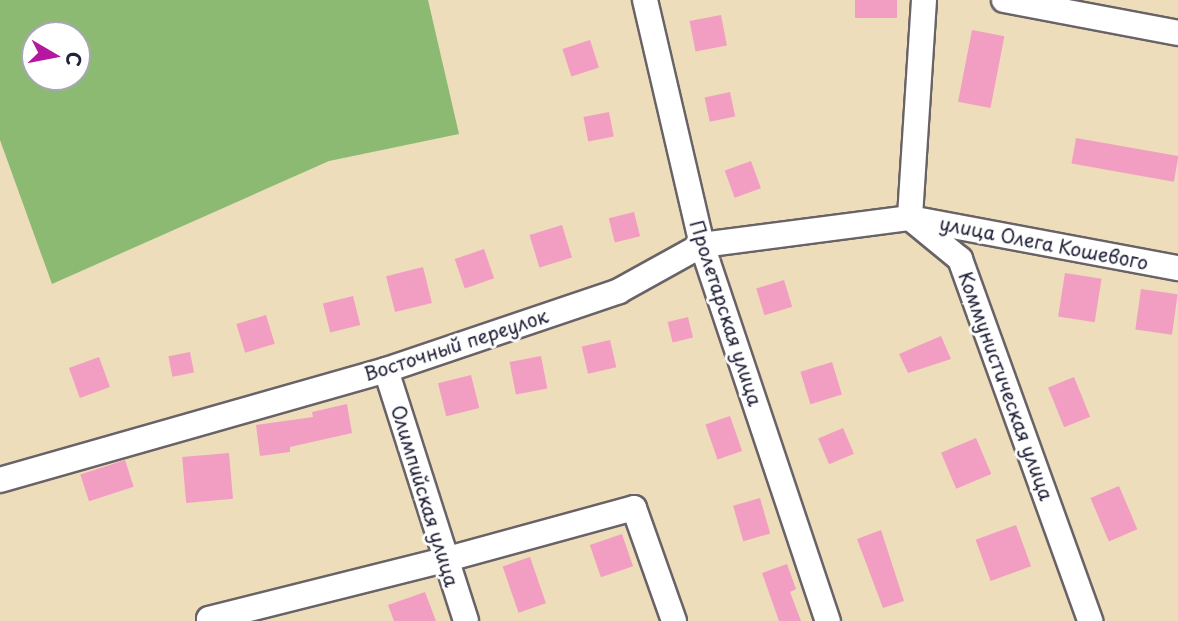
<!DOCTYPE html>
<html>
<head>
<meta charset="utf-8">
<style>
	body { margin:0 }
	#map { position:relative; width:1178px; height:621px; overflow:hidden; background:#edddba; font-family:"Playpen Sans",sans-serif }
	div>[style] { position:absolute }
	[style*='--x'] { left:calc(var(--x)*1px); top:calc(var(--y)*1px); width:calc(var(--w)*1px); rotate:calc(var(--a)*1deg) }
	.forest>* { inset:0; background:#8cba72 }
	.building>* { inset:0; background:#f29ec3; transform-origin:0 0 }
	.roads { filter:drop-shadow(2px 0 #696367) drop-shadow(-2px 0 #696367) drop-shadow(0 2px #696367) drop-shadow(0 -2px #696367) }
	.minor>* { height:24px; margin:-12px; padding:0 12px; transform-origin:12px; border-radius:12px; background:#fff }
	span { translate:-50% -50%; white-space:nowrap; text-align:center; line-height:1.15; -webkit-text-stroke:6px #fff; paint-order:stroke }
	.street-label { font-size:19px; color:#22223b }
	.north { position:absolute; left:21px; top:21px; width:70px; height:70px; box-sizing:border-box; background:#fff; border:2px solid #a7a7b1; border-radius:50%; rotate:100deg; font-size:19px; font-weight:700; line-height:28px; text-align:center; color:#22223b }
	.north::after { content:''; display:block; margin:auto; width:24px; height:32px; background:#b5179e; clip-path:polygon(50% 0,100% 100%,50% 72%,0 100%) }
</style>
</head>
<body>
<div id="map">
	<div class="forest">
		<i style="clip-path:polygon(evenodd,0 0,428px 0,459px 134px,329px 161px,52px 284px,0 140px,0 0,35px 35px,77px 35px,77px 77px,35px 77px,35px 35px)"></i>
	</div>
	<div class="building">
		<i style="left:855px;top:0;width:42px;height:18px"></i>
		<i style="left:721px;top:15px;width:31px;height:32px;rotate:79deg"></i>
		<i style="left:972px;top:30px;width:33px;height:73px;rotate:11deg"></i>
		<i style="left:590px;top:40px;width:29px;height:29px;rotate:72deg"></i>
		<i style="left:730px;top:92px;width:25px;height:26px;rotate:78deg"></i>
		<i style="left:609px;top:112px;width:25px;height:26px;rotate:79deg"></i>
		<i style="left:1076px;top:138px;width:104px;height:26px;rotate:10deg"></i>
		<i style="left:751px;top:161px;width:29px;height:28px;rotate:70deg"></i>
		<i style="left:634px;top:212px;width:25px;height:26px;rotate:76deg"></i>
		<i style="left:562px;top:225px;width:34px;height:34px;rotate:73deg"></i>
		<i style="left:484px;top:249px;width:31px;height:31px;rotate:71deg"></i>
		<i style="left:423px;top:267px;width:37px;height:38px;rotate:76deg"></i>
		<i style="left:1065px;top:273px;width:37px;height:44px;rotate:9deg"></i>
		<i style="left:784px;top:280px;width:28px;height:29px;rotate:73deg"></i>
		<i style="left:1141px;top:289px;width:37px;height:41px;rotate:8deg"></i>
		<i style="left:353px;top:296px;width:30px;height:31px;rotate:76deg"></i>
		<i style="left:266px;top:315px;width:30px;height:31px;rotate:73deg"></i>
		<i style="left:688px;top:317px;width:21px;height:21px;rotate:76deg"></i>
		<i style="clip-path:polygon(941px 336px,951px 359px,908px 373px,899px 354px)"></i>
		<i style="left:610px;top:340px;width:28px;height:29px;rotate:77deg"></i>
		<i style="left:190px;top:352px;width:21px;height:22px;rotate:79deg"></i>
		<i style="left:541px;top:356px;width:33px;height:32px;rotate:79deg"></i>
		<i style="left:99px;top:357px;width:32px;height:32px;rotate:70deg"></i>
		<i style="left:832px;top:362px;width:34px;height:33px;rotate:73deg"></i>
		<i style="left:471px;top:375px;width:34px;height:34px;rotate:76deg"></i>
		<i style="left:1074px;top:377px;width:43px;height:28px;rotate:68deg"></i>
		<i style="clip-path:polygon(347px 404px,352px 433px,290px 447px,290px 452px,260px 456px,256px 425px,313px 417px,312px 412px)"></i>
		<i style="left:730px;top:416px;width:37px;height:26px;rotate:71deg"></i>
		<i style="left:843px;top:428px;width:28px;height:27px;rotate:67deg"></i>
		<i style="left:976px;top:438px;width:39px;height:38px;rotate:67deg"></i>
		<i style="left:229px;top:453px;width:46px;height:47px;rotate:85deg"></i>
		<i style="left:125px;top:460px;width:28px;height:47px;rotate:72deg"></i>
		<i style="left:1119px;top:486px;width:47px;height:31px;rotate:67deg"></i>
		<i style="left:760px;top:498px;width:37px;height:28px;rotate:74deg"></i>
		<i style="left:1016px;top:525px;width:44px;height:43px;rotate:70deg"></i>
		<i style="clip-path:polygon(881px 530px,904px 601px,883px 608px,857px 539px)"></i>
		<i style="left:622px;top:534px;width:34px;height:34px;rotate:71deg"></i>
		<i style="left:530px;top:557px;width:49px;height:29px;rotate:71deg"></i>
		<i style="clip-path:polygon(787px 564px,796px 589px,790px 592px,801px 621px,779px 621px,762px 573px)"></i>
		<i style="clip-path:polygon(425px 592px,436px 621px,394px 621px,388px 605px)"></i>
	</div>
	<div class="roads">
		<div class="minor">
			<i style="--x:645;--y:0;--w:252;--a:76.9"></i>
			<i style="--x:702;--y:245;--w:397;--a:71.5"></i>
			<i style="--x:924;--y:0;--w:218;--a:93.7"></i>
			<i style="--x:910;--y:218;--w:65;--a:39.4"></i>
			<i style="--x:960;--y:259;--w:385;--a:70.2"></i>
			<i style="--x:1004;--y:0;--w:177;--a:10.7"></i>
			<i style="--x:386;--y:370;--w:263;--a:72.3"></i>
			<i style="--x:0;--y:480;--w:401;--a:-15.9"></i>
			<i style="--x:386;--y:370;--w:246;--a:-18.7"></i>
			<i style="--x:619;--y:291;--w:95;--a:-29"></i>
			<i style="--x:702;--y:245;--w:210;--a:-7.4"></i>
			<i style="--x:910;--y:218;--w:273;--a:10.6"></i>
			<i style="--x:210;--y:621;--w:2;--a:-117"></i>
			<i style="--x:209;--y:619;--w:242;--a:-14.1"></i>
			<i style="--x:444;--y:560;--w:197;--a:-15.3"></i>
			<i style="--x:634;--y:508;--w:120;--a:70.5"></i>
		</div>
	</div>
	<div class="street-label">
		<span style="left:1044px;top:243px;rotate:11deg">улица Олега Кошевого</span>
		<span style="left:726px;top:313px;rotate:72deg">Пролетарская улица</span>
		<span style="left:456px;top:345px;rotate:-18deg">Восточный переулок</span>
		<span style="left:1006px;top:386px;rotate:70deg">Коммунистическая улица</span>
		<span style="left:425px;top:496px;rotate:73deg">Олимпийская улица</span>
	</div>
	<div class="north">С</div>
</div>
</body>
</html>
